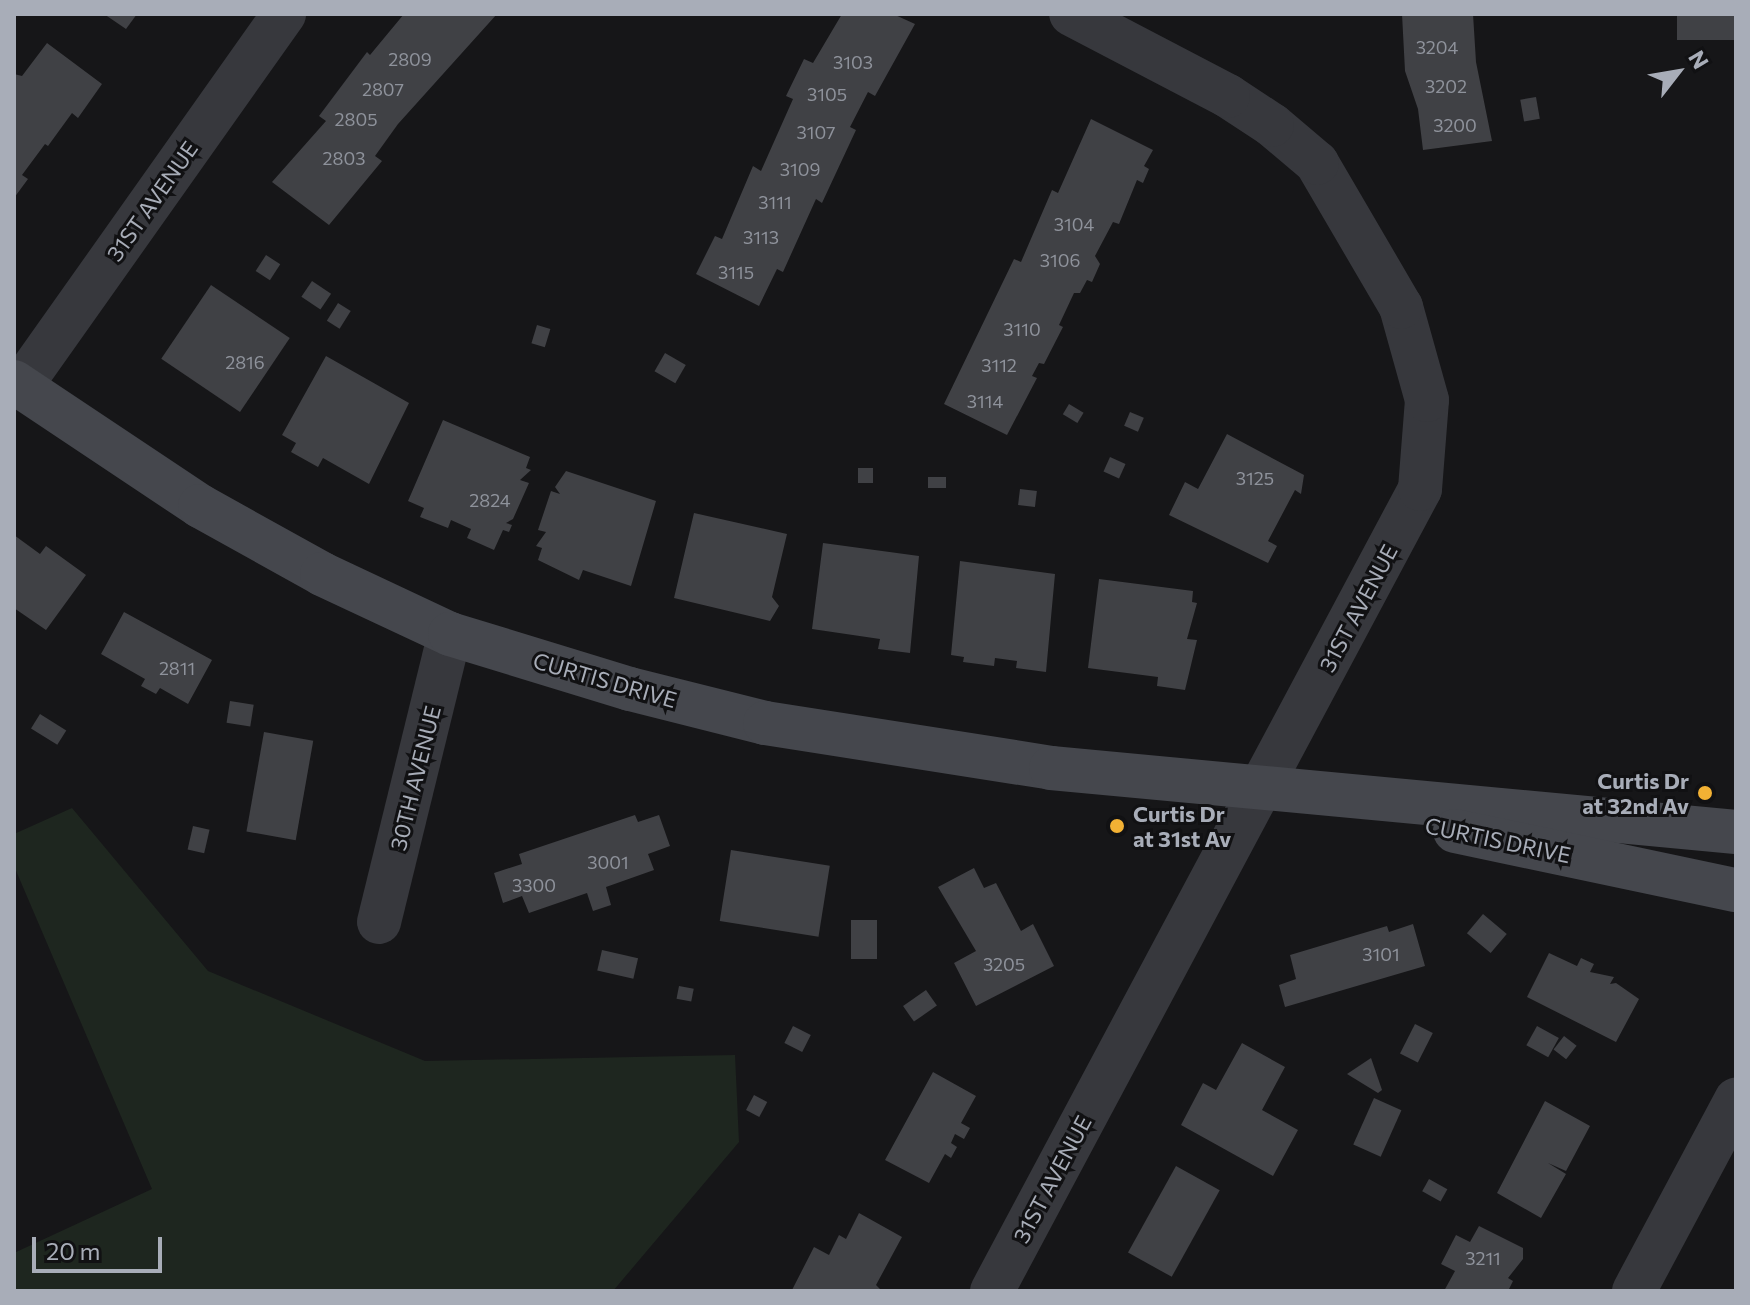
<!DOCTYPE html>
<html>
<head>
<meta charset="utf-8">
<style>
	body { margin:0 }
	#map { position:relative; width:1750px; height:1305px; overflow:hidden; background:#161618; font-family:Commissioner,sans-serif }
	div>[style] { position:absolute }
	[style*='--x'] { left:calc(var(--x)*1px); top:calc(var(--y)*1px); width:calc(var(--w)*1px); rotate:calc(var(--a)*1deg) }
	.green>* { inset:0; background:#1e261f }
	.building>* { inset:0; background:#404145; transform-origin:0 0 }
	.street>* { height:44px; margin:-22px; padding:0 22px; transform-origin:22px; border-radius:22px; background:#37383d }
	.secondary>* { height:44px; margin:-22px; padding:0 22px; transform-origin:22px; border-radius:22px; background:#45474d }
	.dots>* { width:22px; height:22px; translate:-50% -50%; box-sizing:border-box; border:4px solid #111113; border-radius:50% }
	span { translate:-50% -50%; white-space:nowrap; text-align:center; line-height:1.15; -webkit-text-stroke:6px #111113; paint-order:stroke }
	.number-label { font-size:18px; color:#8e929b }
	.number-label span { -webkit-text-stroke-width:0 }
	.street-label { font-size:22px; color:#a8adb8 }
	.poi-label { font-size:22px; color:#a8adb8; font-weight:700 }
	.right { translate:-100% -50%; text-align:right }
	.left { translate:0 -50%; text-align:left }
	.frame { position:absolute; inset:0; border:16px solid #a8adb8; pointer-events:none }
	.north { position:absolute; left:1638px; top:32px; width:80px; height:80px; -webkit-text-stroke:6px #111113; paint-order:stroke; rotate:59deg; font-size:22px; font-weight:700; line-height:32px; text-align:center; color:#a8adb8 }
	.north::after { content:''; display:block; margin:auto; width:28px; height:36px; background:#a8adb8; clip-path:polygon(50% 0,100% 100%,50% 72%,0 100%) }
	.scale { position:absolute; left:32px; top:1237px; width:130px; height:36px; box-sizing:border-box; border:4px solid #a8adb8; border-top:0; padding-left:10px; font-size:24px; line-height:28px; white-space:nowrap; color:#a8adb8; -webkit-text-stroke:6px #111113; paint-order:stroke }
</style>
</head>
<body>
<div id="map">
	<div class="green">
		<i style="clip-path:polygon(72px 808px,208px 971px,425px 1061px,735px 1055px,739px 1142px,613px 1291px,14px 1291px,14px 1253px,152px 1189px,14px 866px,14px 834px)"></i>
	</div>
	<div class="building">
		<i style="clip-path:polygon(104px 14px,137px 14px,126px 29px)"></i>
		<i style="clip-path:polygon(404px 14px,497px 14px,398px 124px,375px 156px,382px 161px,329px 225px,272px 182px,326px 121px,319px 116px,367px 52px,370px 55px)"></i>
		<i style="clip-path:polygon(842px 14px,893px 14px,915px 24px,875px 96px,868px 92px,850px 127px,856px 130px,822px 203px,816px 199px,783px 272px,777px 269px,759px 306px,696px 274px,715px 236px,722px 239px,753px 166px,761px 171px,793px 99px,786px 96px,804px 59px,813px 63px)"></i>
		<i style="clip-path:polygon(1402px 14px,1473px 14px,1476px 62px,1492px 141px,1423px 150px,1418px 109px,1405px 71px)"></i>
		<i style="left:1677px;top:14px;width:59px;height:26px"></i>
		<i style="clip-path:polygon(47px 43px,102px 84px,78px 118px,72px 113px,48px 146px,45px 144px,22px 175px,28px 179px,14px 198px,14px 74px,22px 76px)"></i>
		<i style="left:1536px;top:97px;width:22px;height:16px;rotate:80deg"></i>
		<i style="clip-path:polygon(1091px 119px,1153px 150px,1144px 166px,1149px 169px,1143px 183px,1137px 180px,1119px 224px,1113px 222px,1095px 256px,1100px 264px,1092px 282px,1087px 280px,1080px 293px,1074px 293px,1059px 325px,1063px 327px,1044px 364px,1039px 363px,1032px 376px,1037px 378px,1007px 435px,944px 404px,1014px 259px,1021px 262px,1052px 190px,1058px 193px)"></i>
		<i style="left:266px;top:255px;width:17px;height:19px;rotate:33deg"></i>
		<i style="left:312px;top:281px;width:23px;height:19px;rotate:34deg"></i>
		<i style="left:211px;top:285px;width:95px;height:89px;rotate:34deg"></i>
		<i style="left:338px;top:303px;width:15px;height:21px;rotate:32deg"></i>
		<i style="left:537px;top:325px;width:14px;height:19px;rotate:17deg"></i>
		<i style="left:665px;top:353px;width:24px;height:21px;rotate:30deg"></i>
		<i style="clip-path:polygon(326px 356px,409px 403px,369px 484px,323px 458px,318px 467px,291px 452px,296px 443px,282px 435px)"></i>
		<i style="left:1069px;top:404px;width:17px;height:12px;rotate:31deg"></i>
		<i style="left:1130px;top:412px;width:15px;height:15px;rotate:23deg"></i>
		<i style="clip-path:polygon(443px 420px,530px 457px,526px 468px,531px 470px,520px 480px,529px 483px,513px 519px,506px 523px,512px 525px,509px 532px,503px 530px,494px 550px,467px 538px,471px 529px,451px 520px,448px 528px,420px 517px,424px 508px,408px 501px)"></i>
		<i style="clip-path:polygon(1227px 434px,1304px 475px,1301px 494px,1295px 490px,1268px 541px,1277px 546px,1268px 563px,1169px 515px,1185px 482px,1198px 489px)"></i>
		<i style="left:1110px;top:457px;width:17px;height:16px;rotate:24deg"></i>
		<i style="left:873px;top:468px;width:15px;height:15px;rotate:90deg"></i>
		<i style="clip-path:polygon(566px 471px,656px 501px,631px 586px,583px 570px,579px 580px,538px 560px,542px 548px,536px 546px,546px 532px,538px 530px,551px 491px,560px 494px,555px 487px)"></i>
		<i style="left:928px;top:477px;width:18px;height:11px"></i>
		<i style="left:1020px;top:489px;width:17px;height:16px;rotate:7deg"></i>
		<i style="clip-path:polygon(694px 513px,787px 534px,772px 597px,779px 606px,770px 621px,674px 598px)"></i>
		<i style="clip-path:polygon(14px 535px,40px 554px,46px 546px,86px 575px,46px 630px,14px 608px)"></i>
		<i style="clip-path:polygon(823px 543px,919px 556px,910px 653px,878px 649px,880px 639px,812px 629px)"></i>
		<i style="clip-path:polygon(960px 561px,1055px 574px,1046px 672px,1016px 668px,1017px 661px,995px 658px,994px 666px,963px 662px,964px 657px,951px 655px)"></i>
		<i style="clip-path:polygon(1099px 579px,1193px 591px,1192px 602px,1197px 603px,1187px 639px,1197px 640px,1185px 690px,1157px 686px,1158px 677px,1088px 668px)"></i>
		<i style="clip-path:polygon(124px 612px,212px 660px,188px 704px,160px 688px,156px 694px,141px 686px,145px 679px,101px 654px)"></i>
		<i style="left:230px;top:701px;width:24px;height:22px;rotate:9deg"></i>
		<i style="left:40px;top:714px;width:31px;height:17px;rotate:32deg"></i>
		<i style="left:264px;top:732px;width:50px;height:101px;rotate:10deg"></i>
		<i style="clip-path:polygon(635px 815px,638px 822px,659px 815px,670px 846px,648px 854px,654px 870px,606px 887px,611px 905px,593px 911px,587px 893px,529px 913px,522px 896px,503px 903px,494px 873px,522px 864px,519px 854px)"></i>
		<i style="left:193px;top:826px;width:17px;height:24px;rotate:13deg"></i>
		<i style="left:731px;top:850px;width:100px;height:72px;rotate:9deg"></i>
		<i style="clip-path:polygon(974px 868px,984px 888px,996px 883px,1021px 931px,1033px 924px,1054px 966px,976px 1006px,954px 963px,976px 951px,938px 887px)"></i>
		<i style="left:1483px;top:914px;width:31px;height:25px;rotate:40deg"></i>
		<i style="left:851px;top:920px;width:26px;height:39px"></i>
		<i style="clip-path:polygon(1413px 924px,1425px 966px,1285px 1007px,1279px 985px,1296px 979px,1290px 955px,1387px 926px,1389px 932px)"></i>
		<i style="left:602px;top:950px;width:37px;height:21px;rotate:13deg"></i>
		<i style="clip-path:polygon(1549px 953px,1577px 966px,1581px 958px,1594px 964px,1590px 972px,1614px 977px,1610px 984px,1616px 983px,1639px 999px,1616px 1042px,1527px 997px)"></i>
		<i style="left:679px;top:986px;width:15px;height:13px;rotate:11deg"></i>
		<i style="left:926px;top:990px;width:19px;height:28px;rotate:55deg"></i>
		<i style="left:1415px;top:1024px;width:20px;height:33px;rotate:27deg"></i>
		<i style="left:793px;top:1026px;width:20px;height:19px;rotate:27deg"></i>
		<i style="left:1537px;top:1026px;width:25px;height:22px;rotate:29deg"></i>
		<i style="left:1564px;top:1036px;width:16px;height:17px;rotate:38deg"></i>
		<i style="clip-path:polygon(1242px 1043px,1285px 1067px,1262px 1110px,1298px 1130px,1273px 1176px,1181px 1125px,1203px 1083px,1216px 1090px)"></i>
		<i style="clip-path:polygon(1371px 1058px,1382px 1090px,1378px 1093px,1347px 1074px)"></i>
		<i style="clip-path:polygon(933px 1072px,976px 1096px,961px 1123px,970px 1128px,964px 1139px,955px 1134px,951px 1143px,957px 1147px,951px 1158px,945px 1154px,929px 1183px,885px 1160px)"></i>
		<i style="left:754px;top:1095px;width:15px;height:17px;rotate:28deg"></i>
		<i style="left:1374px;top:1098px;width:30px;height:51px;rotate:24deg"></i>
		<i style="clip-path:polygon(1545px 1101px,1590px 1126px,1566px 1171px,1548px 1163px,1566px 1174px,1541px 1218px,1497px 1193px)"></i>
		<i style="left:1176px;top:1166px;width:50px;height:99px;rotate:29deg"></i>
		<i style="left:1429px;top:1179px;width:21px;height:14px;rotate:29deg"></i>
		<i style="clip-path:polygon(859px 1213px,902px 1237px,876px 1285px,882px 1291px,792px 1290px,814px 1247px,829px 1255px,839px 1235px,846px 1239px)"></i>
		<i style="clip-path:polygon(1479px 1226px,1523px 1248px,1523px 1259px,1508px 1278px,1513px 1281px,1508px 1291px,1444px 1291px,1455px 1271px,1441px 1264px,1456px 1235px,1470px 1242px)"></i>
	</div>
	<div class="street">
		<i style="--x:20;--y:387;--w:457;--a:-54.7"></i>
		<i style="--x:379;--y:922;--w:297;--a:-76.2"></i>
		<i style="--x:992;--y:1291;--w:909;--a:-61.91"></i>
		<i style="--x:1420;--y:489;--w:89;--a:-85.5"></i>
		<i style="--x:1427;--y:400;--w:97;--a:-105.6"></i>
		<i style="--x:1401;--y:307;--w:167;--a:-120.3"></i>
		<i style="--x:1317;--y:163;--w:59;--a:-139.8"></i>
		<i style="--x:1272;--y:125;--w:53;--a:-146.6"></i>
		<i style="--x:1228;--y:96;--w:177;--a:-152.4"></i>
		<i style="--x:1634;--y:1291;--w:217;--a:-61.9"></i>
	</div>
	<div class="secondary">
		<i style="--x:14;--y:382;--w:224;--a:33.7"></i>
		<i style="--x:200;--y:506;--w:140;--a:29.1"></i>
		<i style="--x:322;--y:574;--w:141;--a:25.1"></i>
		<i style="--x:450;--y:634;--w:188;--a:17"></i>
		<i style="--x:630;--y:689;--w:139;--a:14.1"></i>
		<i style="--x:765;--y:723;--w:290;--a:8.9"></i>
		<i style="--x:1051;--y:768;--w:688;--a:5.34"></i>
		<i style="--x:1455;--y:831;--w:287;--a:11.9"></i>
	</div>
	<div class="dots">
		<i style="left:1705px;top:793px;background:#f2b134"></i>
		<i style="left:1117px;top:826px;background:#f2b134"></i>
	</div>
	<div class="number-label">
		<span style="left:1437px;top:47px">3204</span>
		<span style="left:410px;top:59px">2809</span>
		<span style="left:853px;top:62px">3103</span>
		<span style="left:1446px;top:86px">3202</span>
		<span style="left:383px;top:89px">2807</span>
		<span style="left:827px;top:94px">3105</span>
		<span style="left:356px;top:119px">2805</span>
		<span style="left:1455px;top:125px">3200</span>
		<span style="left:816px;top:132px">3107</span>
		<span style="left:344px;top:158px">2803</span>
		<span style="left:800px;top:169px">3109</span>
		<span style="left:775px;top:202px">3111</span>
		<span style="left:1074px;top:224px">3104</span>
		<span style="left:761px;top:237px">3113</span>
		<span style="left:1060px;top:260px">3106</span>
		<span style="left:736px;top:272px">3115</span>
		<span style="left:1022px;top:329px">3110</span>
		<span style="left:245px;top:362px">2816</span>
		<span style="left:999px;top:365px">3112</span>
		<span style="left:985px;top:401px">3114</span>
		<span style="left:1255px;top:478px">3125</span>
		<span style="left:490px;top:500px">2824</span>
		<span style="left:177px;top:668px">2811</span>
		<span style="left:608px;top:862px">3001</span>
		<span style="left:534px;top:885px">3300</span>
		<span style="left:1381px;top:954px">3101</span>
		<span style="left:1004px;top:964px">3205</span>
		<span style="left:1483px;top:1258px">3211</span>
	</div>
	<div class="street-label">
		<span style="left:152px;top:201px;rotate:-55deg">31ST AVENUE</span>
		<span style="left:1358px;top:608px;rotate:-62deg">31ST AVENUE</span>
		<span style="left:605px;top:680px;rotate:16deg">CURTIS DRIVE</span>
		<span style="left:415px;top:778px;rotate:-76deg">30TH AVENUE</span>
		<span style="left:1498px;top:840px;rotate:12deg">CURTIS DRIVE</span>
		<span style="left:1052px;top:1179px;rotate:-62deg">31ST AVENUE</span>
	</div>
	<div class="poi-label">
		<span class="right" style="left:1689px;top:793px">Curtis Dr<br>at 32nd Av</span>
		<span class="left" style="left:1133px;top:826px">Curtis Dr<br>at 31st Av</span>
	</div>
	<div class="frame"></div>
	<div class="north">N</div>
	<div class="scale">20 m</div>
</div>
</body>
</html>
